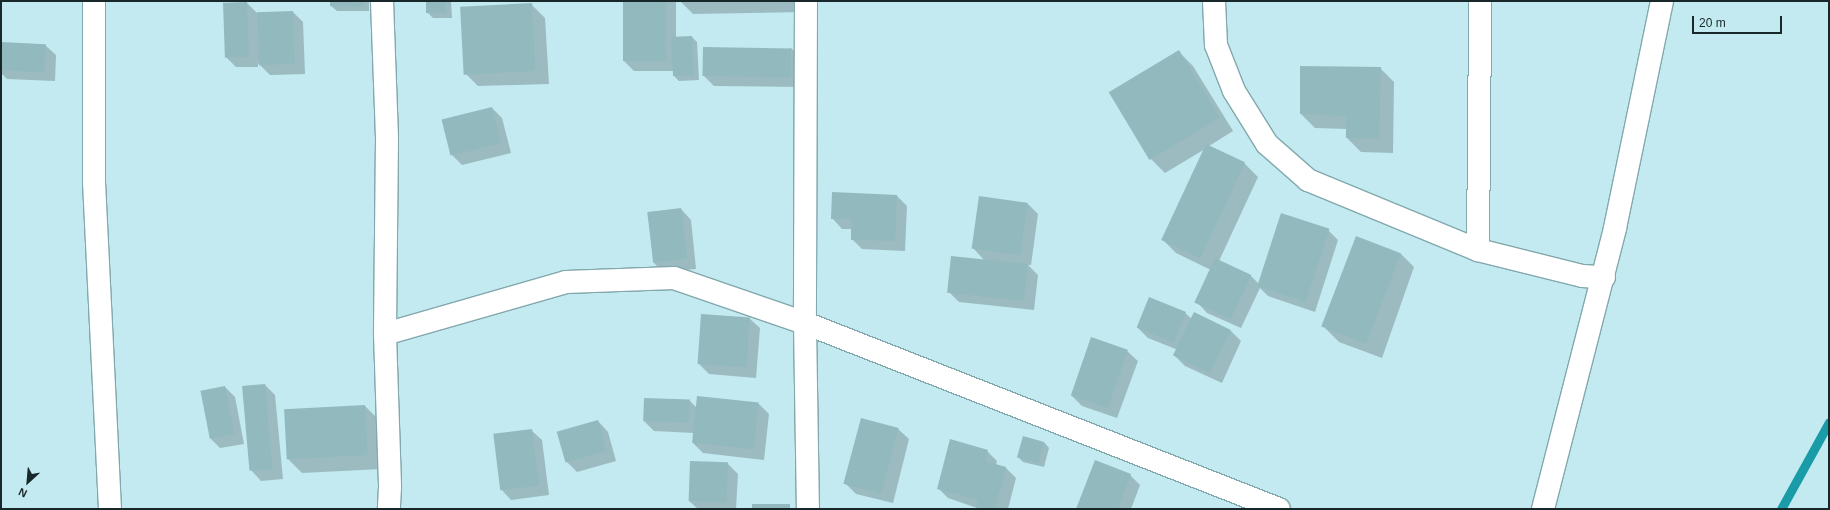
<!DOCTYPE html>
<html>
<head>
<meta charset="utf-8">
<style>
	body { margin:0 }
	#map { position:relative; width:1830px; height:510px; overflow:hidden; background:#c2eaf0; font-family:Helvetica,sans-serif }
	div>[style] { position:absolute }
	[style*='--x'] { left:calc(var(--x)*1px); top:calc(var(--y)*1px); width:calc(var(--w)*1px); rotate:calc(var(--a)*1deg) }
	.shadow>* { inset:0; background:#0003 }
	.stream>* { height:9px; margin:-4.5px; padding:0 4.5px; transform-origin:4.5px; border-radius:4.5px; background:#199ba8 }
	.building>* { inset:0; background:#92b9be; transform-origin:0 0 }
	.roads { filter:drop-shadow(1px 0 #82a8ad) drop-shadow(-1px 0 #82a8ad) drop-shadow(0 1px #82a8ad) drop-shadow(0 -1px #82a8ad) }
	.minor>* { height:22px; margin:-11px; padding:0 11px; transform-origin:11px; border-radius:11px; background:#fff }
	span { translate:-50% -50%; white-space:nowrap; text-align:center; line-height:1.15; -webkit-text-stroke:3px #c2eaf0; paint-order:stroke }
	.frame { position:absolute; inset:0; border:2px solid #182729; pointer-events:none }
	.north { position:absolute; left:8px; top:462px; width:40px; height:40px; -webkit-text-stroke:3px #c2eaf0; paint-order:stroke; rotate:206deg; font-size:11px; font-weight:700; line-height:16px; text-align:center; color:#182729 }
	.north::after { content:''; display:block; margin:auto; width:14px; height:18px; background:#182729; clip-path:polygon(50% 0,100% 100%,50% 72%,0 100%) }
	.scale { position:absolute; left:1692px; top:16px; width:90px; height:18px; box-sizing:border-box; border:2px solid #182729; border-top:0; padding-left:5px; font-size:12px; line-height:14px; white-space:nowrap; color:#182729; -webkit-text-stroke:3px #c2eaf0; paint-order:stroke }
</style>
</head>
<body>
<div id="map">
	<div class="shadow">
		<i style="clip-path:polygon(331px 1px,369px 1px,369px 11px,337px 11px,331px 6px)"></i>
		<i style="clip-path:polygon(427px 1px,451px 1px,452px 18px,433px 18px,428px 13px)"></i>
		<i style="clip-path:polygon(624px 1px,676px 1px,676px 37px,692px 37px,697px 42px,699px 80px,679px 81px,674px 76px,674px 71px,634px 71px,624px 61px)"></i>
		<i style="clip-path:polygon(680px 1px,805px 1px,805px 12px,693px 14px)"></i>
		<i style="clip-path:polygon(247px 3px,257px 13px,293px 12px,303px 22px,305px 74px,270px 75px,258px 63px,258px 67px,236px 67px,226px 57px)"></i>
		<i style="clip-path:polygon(531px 4px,545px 18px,549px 84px,478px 86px,464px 72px)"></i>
		<i style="clip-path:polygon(1px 43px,45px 45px,56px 55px,55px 81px,7px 79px,1px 73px)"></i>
		<i style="clip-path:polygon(791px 48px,801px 59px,801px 87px,714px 86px,704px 76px)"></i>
		<i style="clip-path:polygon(1179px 52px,1193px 66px,1233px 131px,1209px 146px,1244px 163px,1258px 177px,1219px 261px,1250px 275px,1259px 284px,1328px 230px,1338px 240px,1315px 312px,1268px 296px,1260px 288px,1241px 328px,1207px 313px,1197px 302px,1211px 270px,1176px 253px,1162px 239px,1205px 149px,1165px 173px,1151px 159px,1111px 93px)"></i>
		<i style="clip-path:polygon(1380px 68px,1394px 82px,1393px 153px,1361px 152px,1347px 138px,1347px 129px,1315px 128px,1301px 114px)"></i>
		<i style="clip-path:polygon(492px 108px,502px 118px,511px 153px,462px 165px,452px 155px)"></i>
		<i style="clip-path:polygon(897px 196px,907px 206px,905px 251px,862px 249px,852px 239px,852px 229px,842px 229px,832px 218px)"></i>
		<i style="clip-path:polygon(1027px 203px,1038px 214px,1031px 265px,1028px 265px,1038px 275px,1034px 310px,959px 302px,949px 292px,985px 261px,973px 248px)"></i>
		<i style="clip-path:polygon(681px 209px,691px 220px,696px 269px,663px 272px,653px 262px,648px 212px)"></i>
		<i style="clip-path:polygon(1400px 253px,1414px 267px,1382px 358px,1339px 342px,1325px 328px)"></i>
		<i style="clip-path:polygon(1185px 313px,1192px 319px,1194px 314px,1231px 331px,1241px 341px,1222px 383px,1185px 366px,1175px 356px,1178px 350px,1148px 338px,1138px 328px)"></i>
		<i style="clip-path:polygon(749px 318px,760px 328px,756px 378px,709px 374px,699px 364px)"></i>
		<i style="clip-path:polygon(1127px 351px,1138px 361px,1117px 418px,1082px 406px,1072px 396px)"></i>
		<i style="clip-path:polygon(265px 385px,275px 395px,283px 479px,261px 481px,251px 470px)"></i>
		<i style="clip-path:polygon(225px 387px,235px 397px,244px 444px,220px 448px,210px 438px)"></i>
		<i style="clip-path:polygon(690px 401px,697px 408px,759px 404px,769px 414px,764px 460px,703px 453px,693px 443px,694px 433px,654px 431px,644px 421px)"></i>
		<i style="clip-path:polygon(365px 406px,379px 420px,382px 469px,302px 473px,288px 459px)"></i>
		<i style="clip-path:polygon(598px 421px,608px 432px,616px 461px,577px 472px,567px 462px,558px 433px)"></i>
		<i style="clip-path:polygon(898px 429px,909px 439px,893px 503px,856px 494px,846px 484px)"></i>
		<i style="clip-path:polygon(531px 430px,542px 440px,549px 495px,511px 500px,501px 489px)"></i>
		<i style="clip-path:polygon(1044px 442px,1049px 448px,1044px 467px,1023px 462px,1018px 457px)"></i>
		<i style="clip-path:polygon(987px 451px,997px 461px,996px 465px,1006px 468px,1016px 478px,1008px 509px,980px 509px,948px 498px,938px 488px)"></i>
		<i style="clip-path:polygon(727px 463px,738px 474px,736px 509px,698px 509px,689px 501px)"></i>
		<i style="clip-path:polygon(1130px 475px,1140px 485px,1131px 509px,1077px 509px)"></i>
	</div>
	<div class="stream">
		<i style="--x:1781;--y:509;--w:99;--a:-61.1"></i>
	</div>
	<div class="building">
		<i style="clip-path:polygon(330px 1px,364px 1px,364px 7px,330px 6px)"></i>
		<i style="left:426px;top:1px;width:20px;height:12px"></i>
		<i style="left:623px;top:1px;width:43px;height:60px"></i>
		<i style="left:247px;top:2px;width:55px;height:24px;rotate:88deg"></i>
		<i style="left:532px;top:3px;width:68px;height:72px;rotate:87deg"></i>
		<i style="left:293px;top:11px;width:53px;height:36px;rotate:88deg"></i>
		<i style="left:692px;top:36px;width:39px;height:21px;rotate:87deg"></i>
		<i style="left:1px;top:42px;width:45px;height:28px;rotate:3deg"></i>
		<i style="left:703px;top:47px;width:88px;height:29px;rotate:1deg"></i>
		<i style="left:1179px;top:50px;width:79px;height:82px;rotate:59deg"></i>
		<i style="clip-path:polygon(1300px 66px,1381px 67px,1379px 139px,1346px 138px,1346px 116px,1300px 114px)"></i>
		<i style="left:492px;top:107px;width:37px;height:52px;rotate:76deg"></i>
		<i style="left:1206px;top:144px;width:43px;height:106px;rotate:25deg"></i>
		<i style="clip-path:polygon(832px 192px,897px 195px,895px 241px,851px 240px,851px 219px,831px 219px)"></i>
		<i style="left:979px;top:196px;width:49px;height:53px;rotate:8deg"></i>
		<i style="left:681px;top:208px;width:51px;height:34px;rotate:83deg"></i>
		<i style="left:1281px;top:213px;width:51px;height:77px;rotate:18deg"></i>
		<i style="left:1356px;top:236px;width:48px;height:97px;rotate:21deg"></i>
		<i style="left:951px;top:256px;width:77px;height:37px;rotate:6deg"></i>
		<i style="left:1215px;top:258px;width:40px;height:49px;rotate:25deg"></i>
		<i style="left:1149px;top:297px;width:40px;height:33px;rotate:22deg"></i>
		<i style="left:1194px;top:312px;width:41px;height:48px;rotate:26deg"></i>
		<i style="left:701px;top:314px;width:49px;height:50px;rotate:4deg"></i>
		<i style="left:1091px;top:337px;width:39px;height:62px;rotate:19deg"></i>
		<i style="left:265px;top:384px;width:85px;height:23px;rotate:85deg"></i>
		<i style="left:225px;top:386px;width:49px;height:25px;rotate:79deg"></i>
		<i style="left:697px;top:396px;width:62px;height:47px;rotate:6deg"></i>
		<i style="left:644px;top:398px;width:46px;height:23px;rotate:2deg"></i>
		<i style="left:365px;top:405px;width:50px;height:81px;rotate:87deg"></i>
		<i style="left:861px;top:418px;width:39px;height:68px;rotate:15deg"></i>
		<i style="left:598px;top:420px;width:32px;height:43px;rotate:74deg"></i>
		<i style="left:532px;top:429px;width:57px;height:39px;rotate:83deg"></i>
		<i style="left:1023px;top:436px;width:22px;height:22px;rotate:16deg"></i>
		<i style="clip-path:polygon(950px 439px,988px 450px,985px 461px,1006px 467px,995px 509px,976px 507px,978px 500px,937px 489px)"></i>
		<i style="clip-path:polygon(1095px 460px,1131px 474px,1118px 509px,1076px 509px)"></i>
		<i style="left:690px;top:461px;width:38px;height:40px;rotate:2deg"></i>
		<i style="left:752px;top:504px;width:38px;height:5px"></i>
	</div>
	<div class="roads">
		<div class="minor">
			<i style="--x:94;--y:1;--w:181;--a:90"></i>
			<i style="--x:94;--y:182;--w:327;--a:87.2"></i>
			<i style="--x:382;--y:1;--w:138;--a:87.9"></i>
			<i style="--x:387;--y:139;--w:195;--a:90.6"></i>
			<i style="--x:385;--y:334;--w:153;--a:88.1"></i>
			<i style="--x:390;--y:487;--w:22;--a:93"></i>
			<i style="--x:806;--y:1;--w:322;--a:90.2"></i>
			<i style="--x:805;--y:323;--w:186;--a:89.1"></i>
			<i style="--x:1214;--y:1;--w:44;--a:87.4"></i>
			<i style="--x:1216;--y:45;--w:49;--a:68.6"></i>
			<i style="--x:1234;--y:91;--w:62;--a:58.1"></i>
			<i style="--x:1267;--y:144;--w:55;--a:41.3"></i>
			<i style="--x:1308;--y:180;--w:184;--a:22.4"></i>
			<i style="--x:1478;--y:250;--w:107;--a:14"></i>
			<i style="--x:1582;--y:276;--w:22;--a:3"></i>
			<i style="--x:1478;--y:250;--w:249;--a:-89.5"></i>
			<i style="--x:385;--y:334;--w:188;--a:-16"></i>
			<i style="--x:566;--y:282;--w:108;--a:-2.1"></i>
			<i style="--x:674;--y:278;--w:139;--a:19"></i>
			<i style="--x:805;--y:323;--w:509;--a:21.43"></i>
			<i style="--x:1543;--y:509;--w:290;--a:-75.6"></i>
			<i style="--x:1615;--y:228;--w:232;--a:-78.3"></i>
		</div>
	</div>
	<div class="frame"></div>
	<div class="north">N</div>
	<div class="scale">20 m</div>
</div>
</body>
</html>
